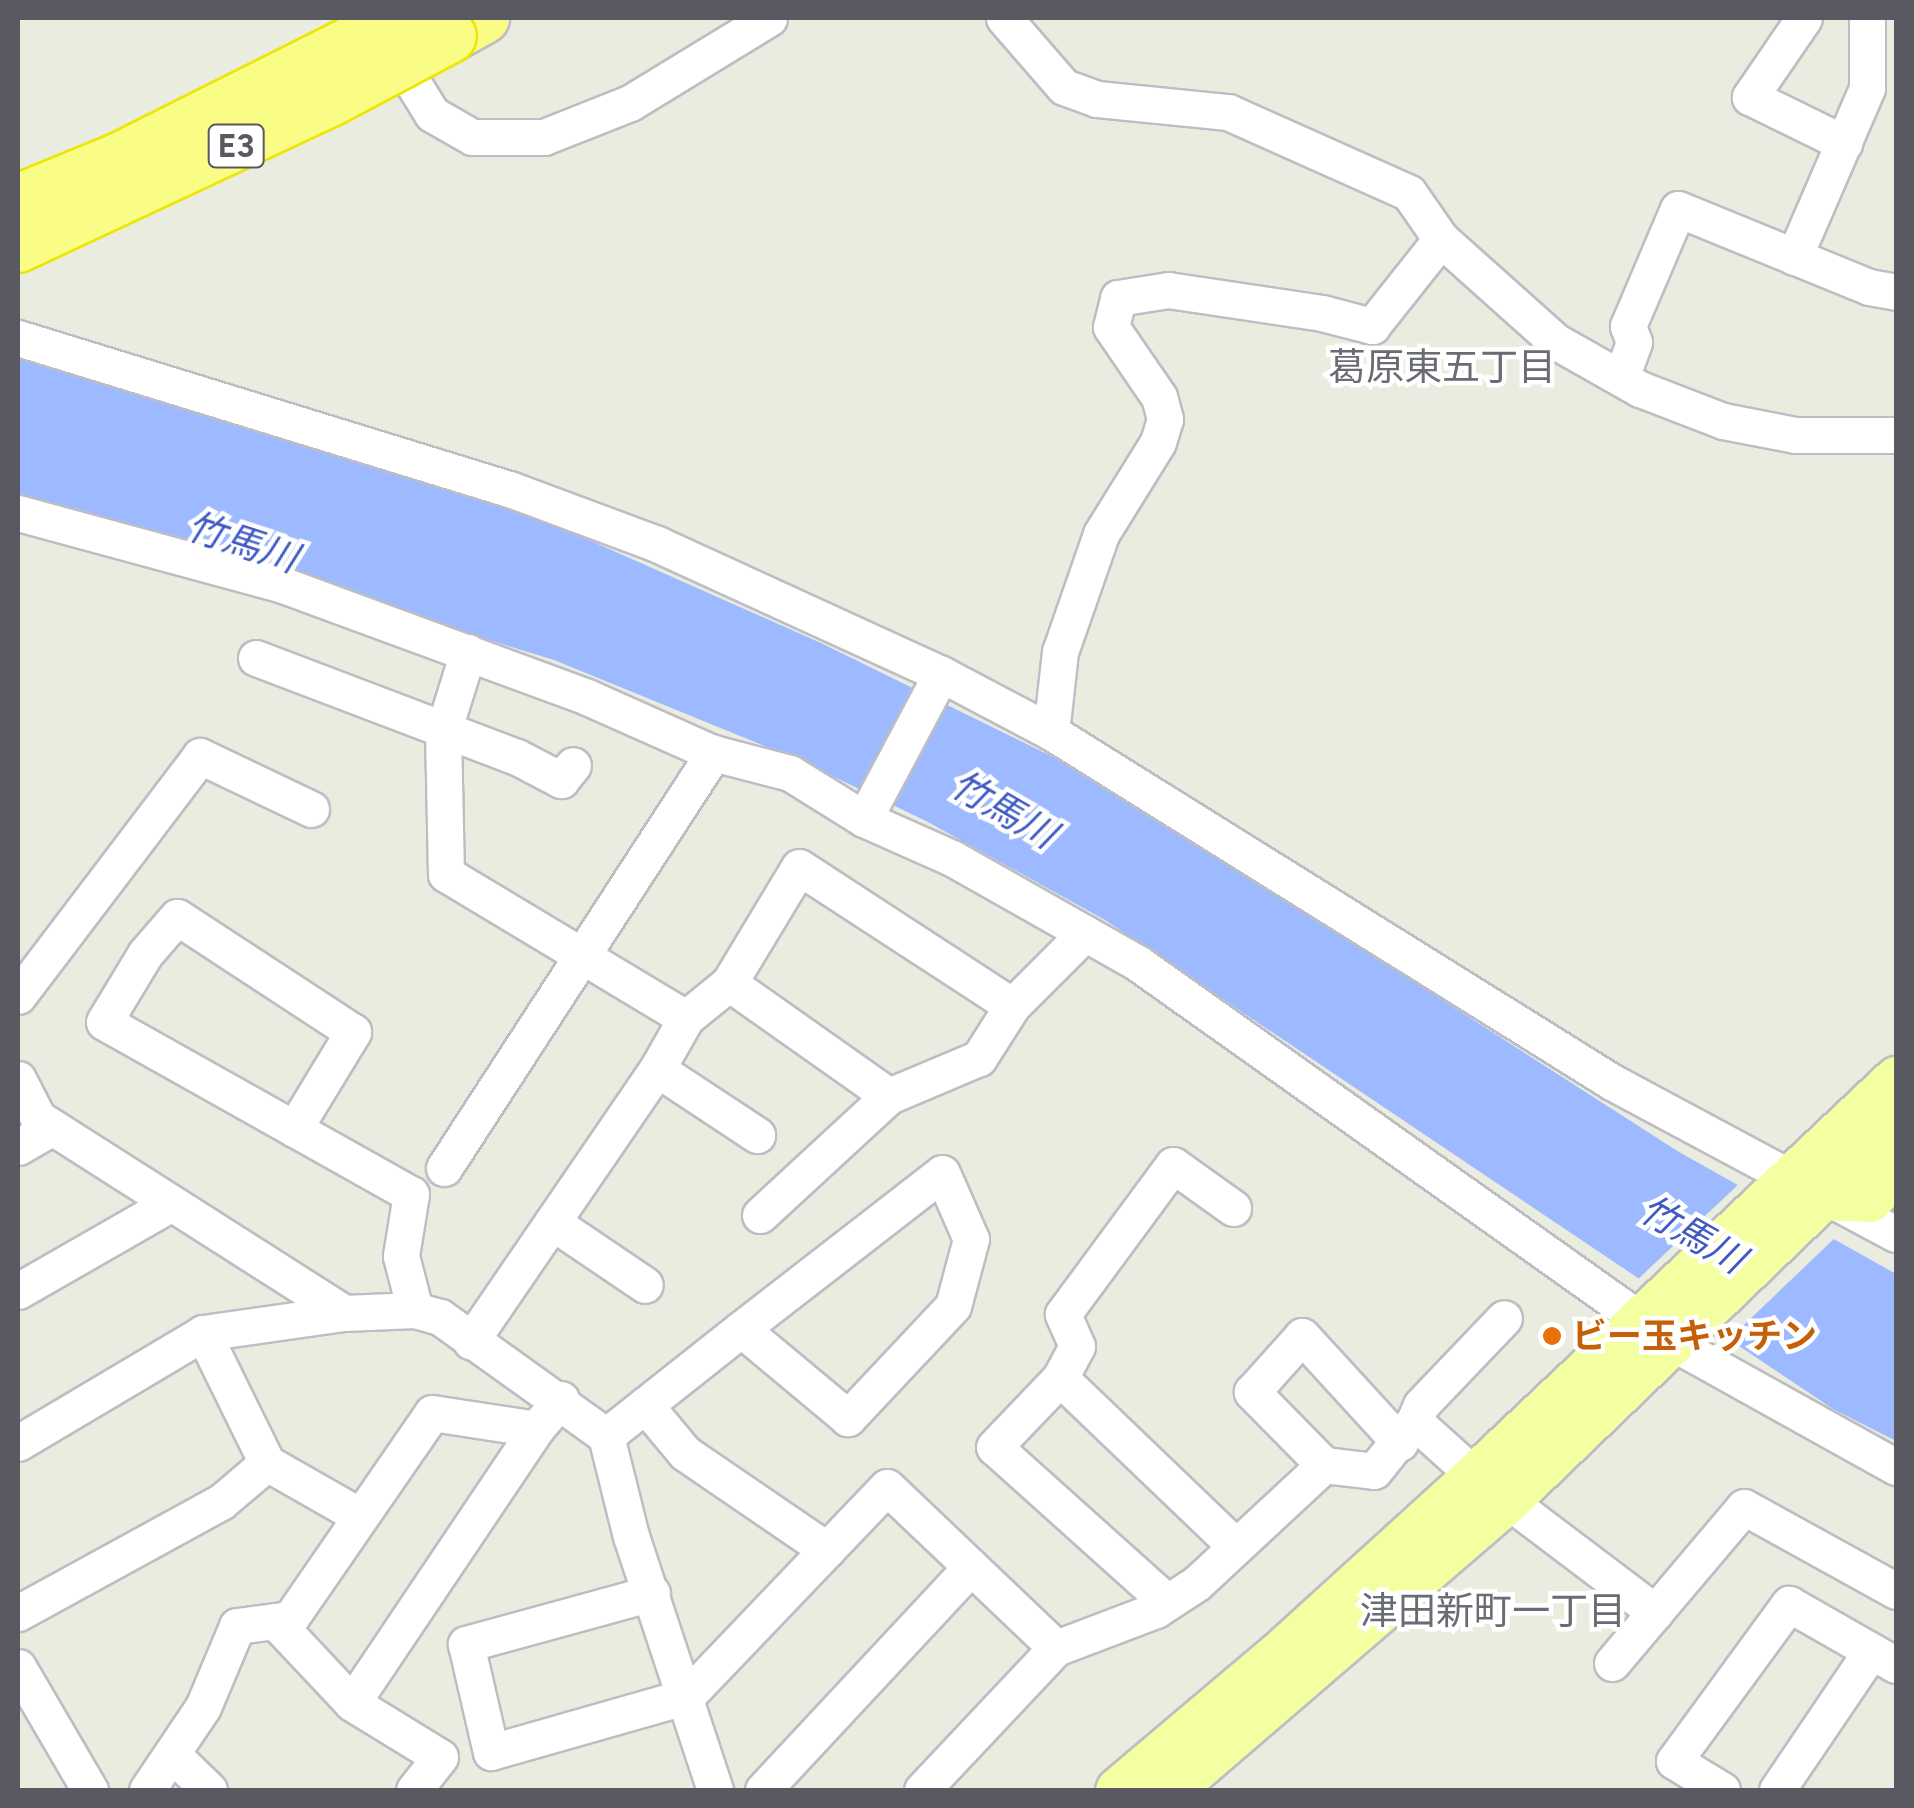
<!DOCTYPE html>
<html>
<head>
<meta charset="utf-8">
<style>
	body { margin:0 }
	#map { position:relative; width:1914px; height:1808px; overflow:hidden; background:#ebece0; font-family:Figtree,"Noto Sans JP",sans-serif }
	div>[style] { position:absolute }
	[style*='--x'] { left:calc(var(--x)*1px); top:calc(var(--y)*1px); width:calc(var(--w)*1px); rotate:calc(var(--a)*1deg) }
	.water>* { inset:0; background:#9db9ff }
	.pier>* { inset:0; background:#ebece0 }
	.roads { filter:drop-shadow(2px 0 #bdbdc4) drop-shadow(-2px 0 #bdbdc4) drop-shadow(0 2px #bdbdc4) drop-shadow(0 -2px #bdbdc4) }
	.minor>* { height:35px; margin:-17.5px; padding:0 17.5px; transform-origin:17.5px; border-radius:17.5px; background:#fff }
	.major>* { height:45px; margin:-22.5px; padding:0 22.5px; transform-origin:22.5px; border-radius:22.5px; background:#f4ffa2 }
	.highway>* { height:52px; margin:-26px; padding:0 26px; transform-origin:26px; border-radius:26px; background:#f9fd86 }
	.bridges { filter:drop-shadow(2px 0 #ece600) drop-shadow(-2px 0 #ece600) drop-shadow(0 2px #ece600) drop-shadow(0 -2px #ece600) }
	.highway-bridge>* { height:52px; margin:-26px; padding:0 26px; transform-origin:26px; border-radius:26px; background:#f9fd86 }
	.dots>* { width:28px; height:28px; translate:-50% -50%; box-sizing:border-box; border:5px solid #fff; border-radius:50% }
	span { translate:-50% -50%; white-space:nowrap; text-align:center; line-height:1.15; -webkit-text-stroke:9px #fff; paint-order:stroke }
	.shield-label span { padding:2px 8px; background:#fff; border:2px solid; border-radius:8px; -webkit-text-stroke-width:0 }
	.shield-label { font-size:32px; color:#595a61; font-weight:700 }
	.food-label { font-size:35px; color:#c56008; font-weight:700 }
	.left { translate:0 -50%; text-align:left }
	.neighbourhood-label { font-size:38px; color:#6a6c73 }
	.water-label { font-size:38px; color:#405ac2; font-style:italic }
	.frame { position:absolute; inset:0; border:20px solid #595a61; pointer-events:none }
</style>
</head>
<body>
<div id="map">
	<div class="water">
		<i style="clip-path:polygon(18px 359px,235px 420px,474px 494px,562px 528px,821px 643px,1098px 779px,1679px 1152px,1896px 1274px,1896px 1441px,1833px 1409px,1105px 920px,926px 821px,801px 761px,554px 660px,18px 496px)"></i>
	</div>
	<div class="pier">
		<i style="clip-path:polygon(1742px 1181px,1838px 1235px,1726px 1342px,1636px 1281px)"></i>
	</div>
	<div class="roads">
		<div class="minor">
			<i style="--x:1004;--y:18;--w:91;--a:49"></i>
			<i style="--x:1064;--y:87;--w:35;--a:20"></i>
			<i style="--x:1097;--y:99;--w:132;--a:5.7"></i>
			<i style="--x:1228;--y:112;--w:198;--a:24.1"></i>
			<i style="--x:1409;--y:193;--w:56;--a:55.2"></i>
			<i style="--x:1441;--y:239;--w:153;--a:41.8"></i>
			<i style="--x:1555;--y:341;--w:98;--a:29.5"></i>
			<i style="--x:1640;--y:389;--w:89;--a:21.1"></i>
			<i style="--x:1723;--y:421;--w:73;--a:11"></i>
			<i style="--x:1795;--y:435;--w:101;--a:0"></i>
			<i style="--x:1804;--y:18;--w:96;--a:124.4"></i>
			<i style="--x:1750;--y:97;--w:105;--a:26.1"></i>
			<i style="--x:390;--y:46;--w:80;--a:58.3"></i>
			<i style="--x:432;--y:114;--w:46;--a:29.9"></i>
			<i style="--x:472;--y:137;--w:72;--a:0"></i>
			<i style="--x:544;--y:137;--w:92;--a:-21.6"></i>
			<i style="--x:630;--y:103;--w:163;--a:-31.4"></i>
			<i style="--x:1794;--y:257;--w:184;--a:-66.6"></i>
			<i style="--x:1867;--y:88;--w:70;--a:-90"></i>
			<i style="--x:18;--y:338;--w:517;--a:17.1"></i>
			<i style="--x:512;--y:490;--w:155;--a:20.4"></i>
			<i style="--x:657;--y:544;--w:312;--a:24.6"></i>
			<i style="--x:941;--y:674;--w:124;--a:27.8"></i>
			<i style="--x:1051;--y:732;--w:661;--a:31.96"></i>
			<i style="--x:1612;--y:1082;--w:322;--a:28.2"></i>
			<i style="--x:1621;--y:378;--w:38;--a:-70"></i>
			<i style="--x:1634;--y:342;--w:17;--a:-111"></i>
			<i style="--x:1628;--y:326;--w:127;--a:-66.9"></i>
			<i style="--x:1678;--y:209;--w:206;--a:22.2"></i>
			<i style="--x:1869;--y:287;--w:27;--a:10"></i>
			<i style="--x:18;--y:513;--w:275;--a:15.2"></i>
			<i style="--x:283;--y:585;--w:324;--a:20.2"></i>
			<i style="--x:587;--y:697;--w:138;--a:24"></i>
			<i style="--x:713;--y:753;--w:80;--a:14.6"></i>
			<i style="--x:790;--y:773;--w:87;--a:31.9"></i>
			<i style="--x:864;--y:819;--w:96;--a:23.9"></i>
			<i style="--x:952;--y:858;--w:215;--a:29.5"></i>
			<i style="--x:1139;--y:964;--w:655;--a:35.36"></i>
			<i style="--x:1673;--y:1343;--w:255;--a:29.1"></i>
			<i style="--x:468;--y:652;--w:84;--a:107.4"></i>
			<i style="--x:443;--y:732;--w:142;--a:88.8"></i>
			<i style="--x:446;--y:874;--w:280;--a:31"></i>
			<i style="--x:686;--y:1018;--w:59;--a:119.6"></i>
			<i style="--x:657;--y:1069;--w:330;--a:124.4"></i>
			<i style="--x:256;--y:658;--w:279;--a:20.8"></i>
			<i style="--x:517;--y:757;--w:50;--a:27.6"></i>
			<i style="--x:561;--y:780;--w:19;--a:-51"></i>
			<i style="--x:1051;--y:732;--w:81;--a:-83.6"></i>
			<i style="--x:1060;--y:652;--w:125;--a:-70.8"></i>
			<i style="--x:1101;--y:534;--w:108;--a:-58.2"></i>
			<i style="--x:1158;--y:442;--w:24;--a:-73"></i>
			<i style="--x:1165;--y:419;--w:23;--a:-105"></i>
			<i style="--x:1159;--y:397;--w:85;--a:-124.4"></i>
			<i style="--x:1111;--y:327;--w:30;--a:-76"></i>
			<i style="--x:1118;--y:298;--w:51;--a:-9.1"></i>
			<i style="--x:1168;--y:290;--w:156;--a:8.5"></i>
			<i style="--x:1322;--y:313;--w:52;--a:14.6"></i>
			<i style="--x:1372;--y:326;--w:111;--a:-51.6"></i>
			<i style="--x:864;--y:819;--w:164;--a:-62"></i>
			<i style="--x:18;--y:996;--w:301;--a:-52.8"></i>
			<i style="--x:200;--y:756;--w:123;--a:25.5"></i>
			<i style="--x:1012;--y:1006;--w:103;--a:-45"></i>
			<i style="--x:686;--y:1018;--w:55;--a:-39.1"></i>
			<i style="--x:729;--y:983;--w:135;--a:-58.9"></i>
			<i style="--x:799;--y:867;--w:254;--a:33.1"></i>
			<i style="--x:1012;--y:1006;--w:62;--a:122.4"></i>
			<i style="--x:979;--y:1058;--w:98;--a:157.1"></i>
			<i style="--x:889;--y:1096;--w:196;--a:-144.8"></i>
			<i style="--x:657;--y:1069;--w:120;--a:33.4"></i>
			<i style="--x:18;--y:1079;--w:44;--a:62.9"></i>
			<i style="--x:38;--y:1118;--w:363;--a:32.5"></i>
			<i style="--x:294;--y:1129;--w:114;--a:-58.7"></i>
			<i style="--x:353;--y:1032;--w:210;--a:-146.8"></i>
			<i style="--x:177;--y:917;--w:49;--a:130.9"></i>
			<i style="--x:145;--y:954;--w:79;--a:121.1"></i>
			<i style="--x:104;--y:1022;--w:352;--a:29.3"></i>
			<i style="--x:411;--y:1194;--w:63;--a:99.2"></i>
			<i style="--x:401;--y:1256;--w:56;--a:75.5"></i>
			<i style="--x:18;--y:1147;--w:39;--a:-30"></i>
			<i style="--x:444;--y:1168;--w:495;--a:-57"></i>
			<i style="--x:942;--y:1173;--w:72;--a:66.3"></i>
			<i style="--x:971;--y:1239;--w:69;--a:105"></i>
			<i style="--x:953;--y:1306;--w:154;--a:133.2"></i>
			<i style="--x:848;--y:1418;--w:139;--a:-140.2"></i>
			<i style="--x:741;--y:1329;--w:254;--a:-37.8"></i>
			<i style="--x:760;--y:1215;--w:176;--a:-42.7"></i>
			<i style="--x:552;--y:1222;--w:112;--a:34.1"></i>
			<i style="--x:18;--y:1291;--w:175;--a:-29.8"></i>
			<i style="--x:1060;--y:1378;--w:36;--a:-62"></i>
			<i style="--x:1077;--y:1346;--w:35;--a:-114"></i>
			<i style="--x:1063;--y:1314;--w:185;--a:-53.6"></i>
			<i style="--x:1173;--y:1165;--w:74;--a:35.6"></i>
			<i style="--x:645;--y:1405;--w:62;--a:50.2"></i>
			<i style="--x:685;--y:1453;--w:172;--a:34.3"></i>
			<i style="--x:1414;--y:1421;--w:17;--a:-66"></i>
			<i style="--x:1421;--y:1405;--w:120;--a:-46.3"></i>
			<i style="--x:606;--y:1436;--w:172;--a:-38.4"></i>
			<i style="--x:18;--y:1443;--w:215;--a:-30.7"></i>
			<i style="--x:203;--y:1333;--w:142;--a:-8.1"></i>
			<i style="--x:344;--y:1313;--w:71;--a:-2.4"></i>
			<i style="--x:415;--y:1310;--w:26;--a:16"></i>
			<i style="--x:440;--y:1317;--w:204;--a:35.6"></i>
			<i style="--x:606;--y:1436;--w:103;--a:76"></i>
			<i style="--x:631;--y:1536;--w:268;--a:71.7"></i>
			<i style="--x:267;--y:1463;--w:107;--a:29.7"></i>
			<i style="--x:1324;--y:1465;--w:103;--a:-134.6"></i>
			<i style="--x:1252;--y:1392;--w:75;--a:-48.2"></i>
			<i style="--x:1302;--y:1336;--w:145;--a:47.5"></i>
			<i style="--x:652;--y:1593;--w:193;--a:164.7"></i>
			<i style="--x:466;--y:1644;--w:111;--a:77"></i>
			<i style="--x:491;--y:1752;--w:204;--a:-15.9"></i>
			<i style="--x:687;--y:1696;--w:289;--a:-46.3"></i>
			<i style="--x:887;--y:1487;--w:233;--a:43.6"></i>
			<i style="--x:1167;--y:1602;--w:232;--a:-138.1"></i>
			<i style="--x:994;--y:1447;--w:95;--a:-46.3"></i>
			<i style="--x:1060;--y:1378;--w:243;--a:43.8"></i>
			<i style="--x:18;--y:1613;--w:231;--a:-28.7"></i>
			<i style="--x:221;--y:1502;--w:60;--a:-40.3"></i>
			<i style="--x:267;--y:1463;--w:145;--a:-116.2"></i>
			<i style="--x:275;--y:1621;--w:112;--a:46.8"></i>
			<i style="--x:352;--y:1703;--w:103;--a:31.5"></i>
			<i style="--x:440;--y:1757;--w:42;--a:128.2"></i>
			<i style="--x:1612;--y:1663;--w:204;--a:-49.8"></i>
			<i style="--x:1744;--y:1507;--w:174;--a:28.9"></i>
			<i style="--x:18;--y:1667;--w:143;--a:59.7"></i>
			<i style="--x:352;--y:1703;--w:330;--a:-56.1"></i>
			<i style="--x:174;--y:1756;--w:49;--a:44.2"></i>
			<i style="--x:147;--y:1790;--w:100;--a:-56"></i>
			<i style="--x:203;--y:1707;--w:88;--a:-67.2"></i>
			<i style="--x:237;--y:1626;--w:53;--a:-7.5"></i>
			<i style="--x:290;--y:1619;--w:250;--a:-55.4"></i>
			<i style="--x:432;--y:1413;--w:105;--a:8.7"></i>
			<i style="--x:536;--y:1429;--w:39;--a:-50"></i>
			<i style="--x:763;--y:1790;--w:305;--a:-47"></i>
			<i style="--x:922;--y:1790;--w:195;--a:-46.7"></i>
			<i style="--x:1056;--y:1648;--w:107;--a:-20.8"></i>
			<i style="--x:1156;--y:1610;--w:49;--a:-33.4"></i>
			<i style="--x:1197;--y:1583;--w:173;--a:-42.9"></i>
			<i style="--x:1324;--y:1465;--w:50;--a:6.8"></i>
			<i style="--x:1374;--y:1471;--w:64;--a:-51.3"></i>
			<i style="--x:1414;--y:1421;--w:82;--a:42"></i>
			<i style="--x:1475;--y:1476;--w:226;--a:37.1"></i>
			<i style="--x:1722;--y:1790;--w:56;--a:-148.9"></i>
			<i style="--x:1674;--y:1761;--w:195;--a:-53.8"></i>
			<i style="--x:1789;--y:1604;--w:123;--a:29.7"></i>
			<i style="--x:1777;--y:1790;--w:168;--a:-55.9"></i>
		</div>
		<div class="major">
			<i style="--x:1821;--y:1197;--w:48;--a:2.4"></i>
			<i style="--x:1869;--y:1199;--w:39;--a:-46"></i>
			<i style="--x:1118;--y:1790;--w:221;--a:-40.2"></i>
			<i style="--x:1287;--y:1647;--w:254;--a:-42.3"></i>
			<i style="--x:1475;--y:1476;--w:579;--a:-43.32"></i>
			<i style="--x:1170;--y:1790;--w:446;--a:-40.7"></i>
			<i style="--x:1508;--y:1499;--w:538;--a:-43.87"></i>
		</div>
		<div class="highway">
			<i style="--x:450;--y:36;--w:38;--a:-29"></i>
		</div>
	</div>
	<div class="bridges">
		<div class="highway-bridge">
			<i style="--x:18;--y:201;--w:108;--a:-22.3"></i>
			<i style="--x:118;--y:160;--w:318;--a:-26.6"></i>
			<i style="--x:18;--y:246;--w:342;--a:-25.1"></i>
			<i style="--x:328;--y:101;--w:138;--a:-28"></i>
		</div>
	</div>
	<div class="dots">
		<i style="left:1552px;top:1336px;background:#e8710a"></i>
	</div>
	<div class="shield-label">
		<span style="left:236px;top:146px">E3</span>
	</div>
	<div class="food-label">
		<span class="left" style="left:1572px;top:1336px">ビー玉キッチン</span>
	</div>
	<div class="neighbourhood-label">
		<span style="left:1442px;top:368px">葛原東五丁目</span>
		<span style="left:1493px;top:1612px">津田新町一丁目</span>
	</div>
	<div class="water-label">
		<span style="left:242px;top:543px;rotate:18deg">竹馬川</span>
		<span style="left:1003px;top:810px;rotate:30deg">竹馬川</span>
		<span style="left:1692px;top:1235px;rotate:30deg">竹馬川</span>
	</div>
	<div class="frame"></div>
</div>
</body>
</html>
